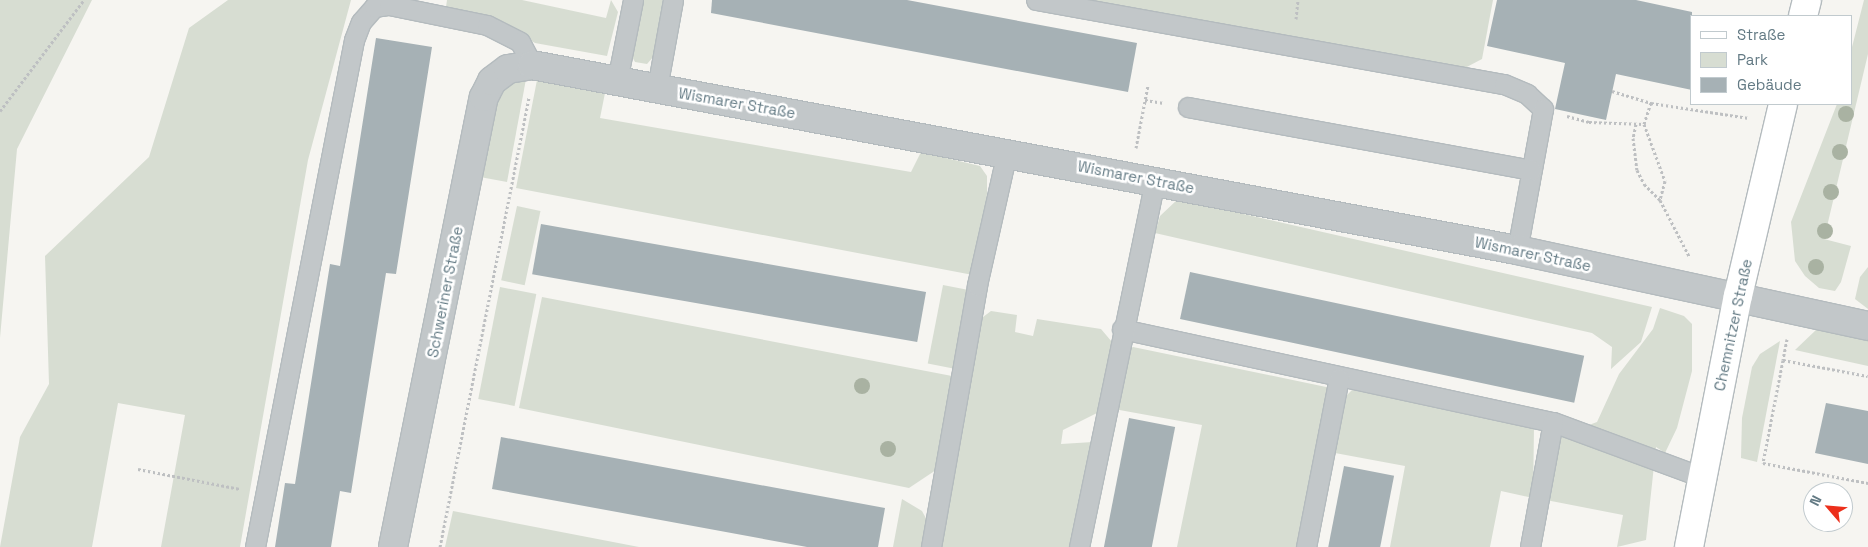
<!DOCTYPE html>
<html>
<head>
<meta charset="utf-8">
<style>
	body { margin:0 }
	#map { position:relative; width:1868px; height:547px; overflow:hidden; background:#f6f5f1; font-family:"Space Grotesk",sans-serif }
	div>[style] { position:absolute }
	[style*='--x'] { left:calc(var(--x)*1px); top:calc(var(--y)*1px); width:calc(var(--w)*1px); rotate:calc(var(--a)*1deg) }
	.green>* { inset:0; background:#d7ddd2; transform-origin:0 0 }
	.building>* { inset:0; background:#a6b1b5; transform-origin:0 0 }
	.path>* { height:3px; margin-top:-1.5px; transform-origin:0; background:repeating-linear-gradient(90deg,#bec0c2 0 2.5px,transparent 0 5px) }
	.roads { filter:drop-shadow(1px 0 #b4bbbe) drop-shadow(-1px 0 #b4bbbe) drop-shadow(0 1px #b4bbbe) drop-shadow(0 -1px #b4bbbe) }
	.lane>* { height:19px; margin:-9.5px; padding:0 9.5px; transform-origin:9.5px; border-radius:9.5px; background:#c2c7c9 }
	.street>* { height:28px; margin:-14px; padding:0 14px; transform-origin:14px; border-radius:14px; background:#c2c7c9 }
	.secondary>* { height:28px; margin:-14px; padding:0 14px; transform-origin:14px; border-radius:14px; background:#fff }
	.trees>* { width:16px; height:16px; margin:-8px; border-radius:50%; background:#a9b2a2 }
	span { translate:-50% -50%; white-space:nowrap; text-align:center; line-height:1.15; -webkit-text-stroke:5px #fff; paint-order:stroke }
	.street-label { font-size:15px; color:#637a84 }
	.legend { position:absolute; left:1690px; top:15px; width:162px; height:90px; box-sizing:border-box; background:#fff; border:1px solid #c1cace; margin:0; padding:6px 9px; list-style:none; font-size:15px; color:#637a84 }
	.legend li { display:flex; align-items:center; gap:10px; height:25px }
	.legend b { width:25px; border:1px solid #c1cace }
	.north { position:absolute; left:1803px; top:482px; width:50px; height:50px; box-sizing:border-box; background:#fff; border:1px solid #c1cace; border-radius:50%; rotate:297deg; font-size:14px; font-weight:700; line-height:20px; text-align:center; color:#637a84 }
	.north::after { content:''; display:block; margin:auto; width:18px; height:22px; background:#ec2f1b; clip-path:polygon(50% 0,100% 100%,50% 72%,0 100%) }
</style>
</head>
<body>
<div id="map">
	<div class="green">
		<i style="clip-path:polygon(0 0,92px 0,17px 149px,0 338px)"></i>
		<i style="clip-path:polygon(228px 0,351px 0,308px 160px,240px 547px,161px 547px,185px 415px,118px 403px,92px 547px,0 547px,20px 437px,49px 384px,45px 256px,149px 157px,189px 28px)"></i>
		<i style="clip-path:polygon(447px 0,522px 0,606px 18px,611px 0,618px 12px,607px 56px,535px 43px,493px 19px,446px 7px)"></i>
		<i style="clip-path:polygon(641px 0,666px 0,654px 56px,647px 64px,635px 62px,630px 53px)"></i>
		<i style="clip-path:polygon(1069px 0,1493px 0,1482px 59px,1461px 70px)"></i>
		<i style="clip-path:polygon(1864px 0,1868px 0,1868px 54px,1824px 239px,1851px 246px,1841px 282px,1835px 291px,1819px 288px,1805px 276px,1795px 261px,1791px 222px,1837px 104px,1852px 104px,1852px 47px)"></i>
		<i style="clip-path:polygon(526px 79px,507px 182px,480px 177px,498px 96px,513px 82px)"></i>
		<i style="clip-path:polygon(537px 80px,605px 93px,600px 118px,911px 172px,921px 152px,980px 166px,987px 176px,987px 194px,973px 275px,516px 188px)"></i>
		<i style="clip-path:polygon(1178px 199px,1652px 307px,1641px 342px,1611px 369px,1612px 347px,1592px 333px,1155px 233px,1160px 216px)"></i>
		<i style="left:517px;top:206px;width:24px;height:76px;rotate:12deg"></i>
		<i style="clip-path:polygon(1868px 267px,1868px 309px,1855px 299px,1860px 277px)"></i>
		<i style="left:943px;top:285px;width:26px;height:80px;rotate:11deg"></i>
		<i style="left:500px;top:287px;width:37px;height:114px;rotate:11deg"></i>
		<i style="clip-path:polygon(542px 297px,952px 376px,936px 470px,909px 488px,519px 408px)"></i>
		<i style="clip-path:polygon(1660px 308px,1684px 316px,1692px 324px,1692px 371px,1677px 428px,1665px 453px,1656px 447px,1646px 540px,1617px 547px,1623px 515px,1546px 500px,1562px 435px,1597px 422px,1619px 374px,1653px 329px)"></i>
		<i style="clip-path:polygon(991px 311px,1017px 315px,1015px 332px,1033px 336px,1037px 319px,1101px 329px,1112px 342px,1101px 411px,1063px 430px,1061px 444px,1093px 442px,1073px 547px,938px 547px,979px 320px)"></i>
		<i style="clip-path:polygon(1817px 329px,1868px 341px,1868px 366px,1795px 350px)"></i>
		<i style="clip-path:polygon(1780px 341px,1757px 462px,1741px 458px,1742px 418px,1752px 367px,1760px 354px)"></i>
		<i style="clip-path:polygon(1133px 347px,1331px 388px,1299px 547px,1177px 547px,1202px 425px,1114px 409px,1128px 350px)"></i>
		<i style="clip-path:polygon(1352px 390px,1534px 427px,1533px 498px,1501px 491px,1490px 547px,1390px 547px,1405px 466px,1335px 453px,1347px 395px)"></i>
		<i style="clip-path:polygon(902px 499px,922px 511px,928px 522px,923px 547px,893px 547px)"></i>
		<i style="clip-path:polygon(453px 511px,639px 547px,445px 547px)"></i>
	</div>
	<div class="building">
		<i style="clip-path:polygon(712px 0,907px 0,1137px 43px,1128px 92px,711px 13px)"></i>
		<i style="clip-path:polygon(1497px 0,1636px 0,1692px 12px,1692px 90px,1616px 74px,1606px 120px,1555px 109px,1565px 63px,1487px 46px)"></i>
		<i style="clip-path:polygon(376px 38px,432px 47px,396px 274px,386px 273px,351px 493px,340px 491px,331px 547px,275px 547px,285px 483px,295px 484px,330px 264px,340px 266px)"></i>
		<i style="left:541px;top:224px;width:391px;height:51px;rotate:10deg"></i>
		<i style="left:1190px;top:272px;width:403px;height:48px;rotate:12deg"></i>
		<i style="clip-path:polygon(1826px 403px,1868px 411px,1868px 464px,1815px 453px)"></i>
		<i style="left:1129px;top:418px;width:47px;height:132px;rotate:11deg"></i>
		<i style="clip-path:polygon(501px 437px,885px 508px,878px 547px,807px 547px,492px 489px)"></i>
		<i style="left:1344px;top:466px;width:51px;height:83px;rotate:11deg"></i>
	</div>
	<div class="path">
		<i style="--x:1296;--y:19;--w:19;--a:-84"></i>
		<i style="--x:1612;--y:91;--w:41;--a:17.1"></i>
		<i style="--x:1145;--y:100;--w:19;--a:9"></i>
		<i style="--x:0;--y:111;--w:139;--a:-52.9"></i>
		<i style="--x:1567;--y:116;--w:23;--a:15"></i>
		<i style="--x:1589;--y:122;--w:55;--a:2.1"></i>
		<i style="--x:1644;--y:124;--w:22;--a:-72"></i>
		<i style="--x:1651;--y:103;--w:99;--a:8.7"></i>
		<i style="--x:1636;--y:124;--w:14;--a:102"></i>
		<i style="--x:1633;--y:138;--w:32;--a:83"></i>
		<i style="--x:1637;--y:170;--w:16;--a:63"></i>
		<i style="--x:1644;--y:184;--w:23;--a:45"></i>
		<i style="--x:1644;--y:124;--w:61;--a:69.8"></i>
		<i style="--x:1665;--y:181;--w:20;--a:105"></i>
		<i style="--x:1660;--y:200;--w:63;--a:62.6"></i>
		<i style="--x:1136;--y:148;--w:64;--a:-79.2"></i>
		<i style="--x:1787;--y:339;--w:21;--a:101"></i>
		<i style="--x:1783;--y:360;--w:86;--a:10.7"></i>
		<i style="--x:1783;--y:360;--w:105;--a:101"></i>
		<i style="--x:1763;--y:463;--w:107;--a:10.8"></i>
		<i style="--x:138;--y:469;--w:104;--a:11.1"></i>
		<i style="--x:440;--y:547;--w:460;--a:-78.8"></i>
	</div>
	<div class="roads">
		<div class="lane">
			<i style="--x:1036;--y:0;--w:475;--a:10.2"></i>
			<i style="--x:1504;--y:84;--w:25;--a:23"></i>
			<i style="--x:1527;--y:94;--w:22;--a:43"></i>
			<i style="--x:1543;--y:109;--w:143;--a:100.4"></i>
			<i style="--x:617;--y:81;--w:83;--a:-78.8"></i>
			<i style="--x:657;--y:88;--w:89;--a:-79.7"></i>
			<i style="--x:1188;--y:107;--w:349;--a:10.4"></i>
			<i style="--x:1122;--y:329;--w:441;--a:12.2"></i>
			<i style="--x:1553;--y:422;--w:159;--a:20.3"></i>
			<i style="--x:255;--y:547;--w:517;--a:-78.95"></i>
			<i style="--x:354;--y:40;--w:19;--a:-69"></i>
			<i style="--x:361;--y:22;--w:20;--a:-49"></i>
			<i style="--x:374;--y:7;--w:15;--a:-8"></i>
			<i style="--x:389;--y:5;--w:100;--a:11.5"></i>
			<i style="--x:487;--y:25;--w:37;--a:27"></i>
			<i style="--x:520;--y:42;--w:26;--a:62"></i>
			<i style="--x:931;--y:547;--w:266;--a:-80"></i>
			<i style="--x:977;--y:285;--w:136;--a:-77.3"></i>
			<i style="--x:1079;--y:547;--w:375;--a:-78.3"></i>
			<i style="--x:1306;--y:547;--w:172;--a:-79"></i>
			<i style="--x:1530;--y:547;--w:127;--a:-79.6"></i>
		</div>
		<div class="street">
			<i style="--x:393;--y:547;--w:459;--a:-78.6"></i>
			<i style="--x:484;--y:97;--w:18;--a:-63"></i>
			<i style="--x:492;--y:81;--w:20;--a:-37"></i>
			<i style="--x:508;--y:69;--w:24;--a:-9"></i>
			<i style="--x:532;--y:65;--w:1002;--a:10.64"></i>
			<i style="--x:1517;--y:250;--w:359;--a:12.2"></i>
		</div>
		<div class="secondary">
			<i style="--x:1803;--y:16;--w:16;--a:-76"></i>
			<i style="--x:1689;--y:547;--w:256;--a:-79"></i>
			<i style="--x:1738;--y:296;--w:197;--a:-76.8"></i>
		</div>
	</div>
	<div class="trees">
		<i style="left:1846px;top:114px"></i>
		<i style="left:1840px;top:152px"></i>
		<i style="left:1831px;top:192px"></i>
		<i style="left:1825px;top:231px"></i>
		<i style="left:1816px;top:267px"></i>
		<i style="left:862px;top:386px"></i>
		<i style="left:888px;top:449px"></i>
	</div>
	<div class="street-label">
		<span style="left:737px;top:103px;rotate:10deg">Wismarer Straße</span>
		<span style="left:1136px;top:177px;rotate:11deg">Wismarer Straße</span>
		<span style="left:1533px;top:254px;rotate:12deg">Wismarer Straße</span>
		<span style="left:445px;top:292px;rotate:-79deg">Schweriner Straße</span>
		<span style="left:1733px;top:325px;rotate:-78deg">Chemnitzer Straße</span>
	</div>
	<ul class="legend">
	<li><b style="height:6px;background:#fff"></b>Straße</li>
	<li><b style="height:14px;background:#d7ddd2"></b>Park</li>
	<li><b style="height:14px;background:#a6b1b5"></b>Gebäude</li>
	</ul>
	<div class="north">N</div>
</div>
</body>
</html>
